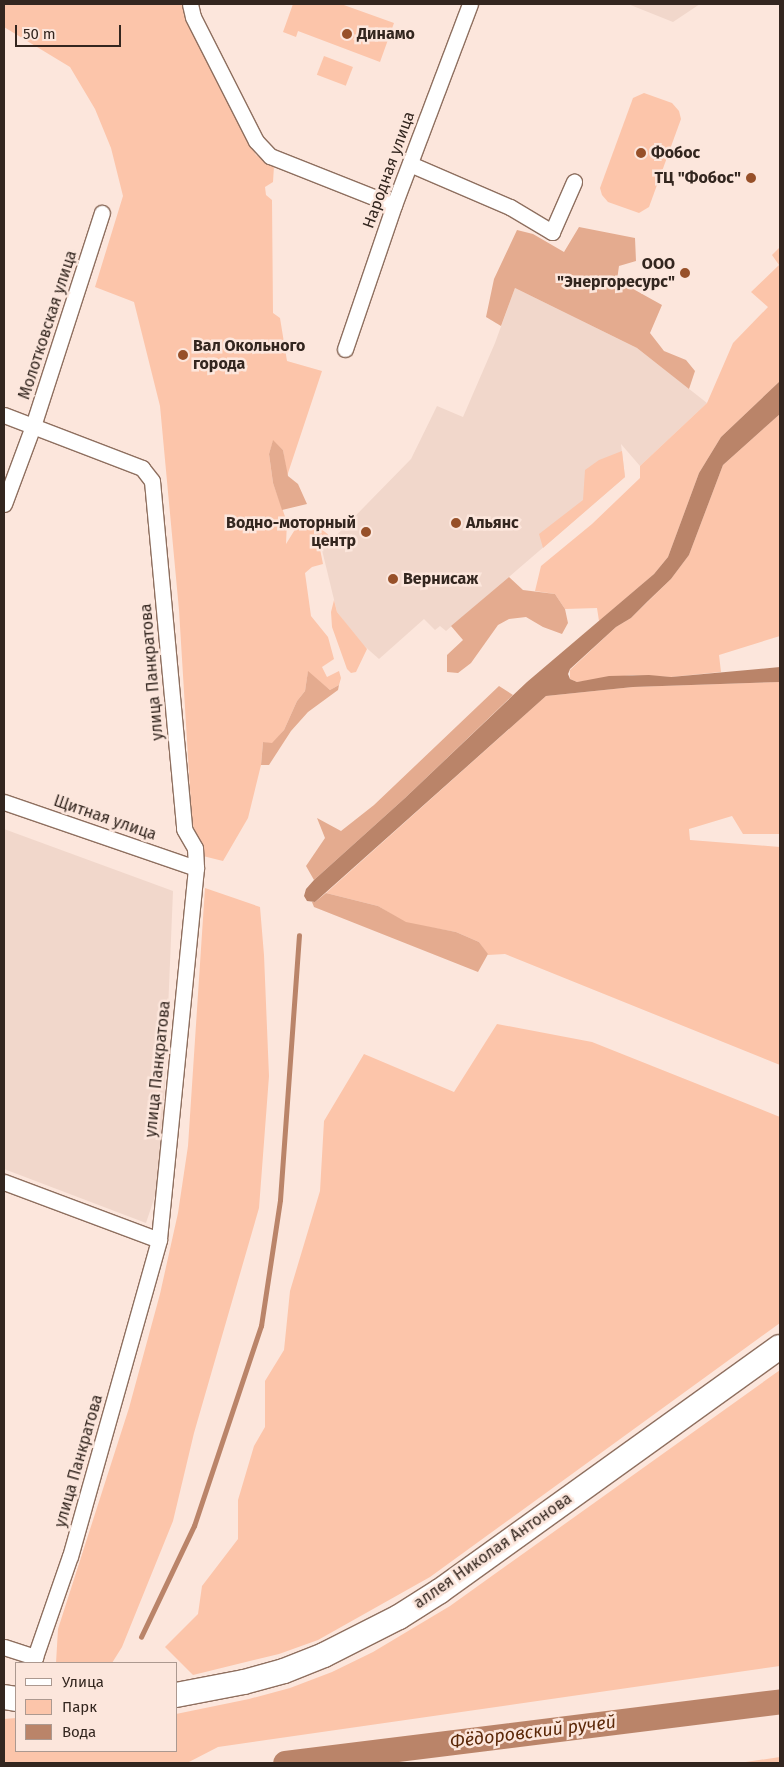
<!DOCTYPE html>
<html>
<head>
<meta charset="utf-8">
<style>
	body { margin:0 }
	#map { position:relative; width:784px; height:1767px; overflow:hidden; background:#fce6dc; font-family:"Fira Sans",sans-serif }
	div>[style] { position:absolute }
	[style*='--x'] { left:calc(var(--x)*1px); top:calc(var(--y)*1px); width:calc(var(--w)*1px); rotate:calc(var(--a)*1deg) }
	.built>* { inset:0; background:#f1d7cb }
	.green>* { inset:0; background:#fcc5aa; transform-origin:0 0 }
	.forest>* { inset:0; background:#e4ab8f }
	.water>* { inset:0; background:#ba8469 }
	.stream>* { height:4.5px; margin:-2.25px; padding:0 2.25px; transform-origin:2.25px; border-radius:2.25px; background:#ba8469 }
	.river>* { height:25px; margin:-12.5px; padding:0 12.5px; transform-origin:12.5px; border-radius:12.5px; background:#ba8469 }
	.roads { filter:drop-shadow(1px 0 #8e6f5f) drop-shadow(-1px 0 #8e6f5f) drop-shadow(0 1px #8e6f5f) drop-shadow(0 -1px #8e6f5f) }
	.minor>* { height:15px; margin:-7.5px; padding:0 7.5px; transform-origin:7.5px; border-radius:7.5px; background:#fff }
	.primary>* { height:24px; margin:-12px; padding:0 12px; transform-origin:12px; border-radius:12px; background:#fff }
	.dots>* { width:14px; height:14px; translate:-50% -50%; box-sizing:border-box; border:2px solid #fce6dc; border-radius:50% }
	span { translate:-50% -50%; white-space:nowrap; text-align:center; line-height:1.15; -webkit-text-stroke:5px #fce6dc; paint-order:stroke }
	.poi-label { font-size:16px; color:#33261f; font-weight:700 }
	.left { translate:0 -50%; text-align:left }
	.right { translate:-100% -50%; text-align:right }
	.street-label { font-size:16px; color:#33261f }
	.water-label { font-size:18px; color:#5b2808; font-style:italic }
	.frame { position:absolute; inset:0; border:5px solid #33261f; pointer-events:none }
	.legend { position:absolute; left:15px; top:1662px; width:162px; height:90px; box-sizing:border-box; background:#fce6dc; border:1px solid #ac9990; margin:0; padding:6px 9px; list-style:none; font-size:15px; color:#33261f }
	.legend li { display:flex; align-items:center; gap:10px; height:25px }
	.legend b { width:25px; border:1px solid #ac9990 }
	.scale { position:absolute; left:15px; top:25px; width:106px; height:22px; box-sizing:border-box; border:2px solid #33261f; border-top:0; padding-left:6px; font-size:15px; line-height:18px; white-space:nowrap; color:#33261f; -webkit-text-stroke:4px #fce6dc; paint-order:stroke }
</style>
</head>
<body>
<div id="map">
	<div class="built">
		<i style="clip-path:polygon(628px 4px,700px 4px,673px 22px)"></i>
		<i style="clip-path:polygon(515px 288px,637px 348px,707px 403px,640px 466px,621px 444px,625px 477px,446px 631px,440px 626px,435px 630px,424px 619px,379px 659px,361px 643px,337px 612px,322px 550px,411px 459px,437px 406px,463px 417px,495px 343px)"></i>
		<i style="clip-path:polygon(4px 829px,173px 891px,161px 1178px,146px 1223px,4px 1169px)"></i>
	</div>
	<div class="green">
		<i style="clip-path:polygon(4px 4px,183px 4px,256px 155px,274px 166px,273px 182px,265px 187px,266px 195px,272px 200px,273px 313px,280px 318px,287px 361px,322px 371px,287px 476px,283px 450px,273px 441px,269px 454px,273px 483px,287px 522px,286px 544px,299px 523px,307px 517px,331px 537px,320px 549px,323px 564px,312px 567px,305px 573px,311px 616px,328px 637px,334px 659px,322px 667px,327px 677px,339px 671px,341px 678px,339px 685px,330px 690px,308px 672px,305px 691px,297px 701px,284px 730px,272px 744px,263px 742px,261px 765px,248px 818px,223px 861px,203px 856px,192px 822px,179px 610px,160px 406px,134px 302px,95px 287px,123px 196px,111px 148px,95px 109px,70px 67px,4px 27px)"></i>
		<i style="clip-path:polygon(293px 4px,341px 4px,394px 23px,380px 62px,298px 31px,296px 37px,283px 32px)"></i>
		<i style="left:324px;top:56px;width:31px;height:20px;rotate:21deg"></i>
		<i style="clip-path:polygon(644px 93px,672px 103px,679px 111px,681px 119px,649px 207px,639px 213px,608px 202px,602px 195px,600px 188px,633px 98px)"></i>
		<i style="clip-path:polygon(780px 247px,780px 381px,721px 437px,699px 473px,668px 557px,654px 574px,599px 621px,597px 608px,565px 609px,555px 594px,535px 591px,541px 566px,592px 524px,640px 478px,640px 466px,707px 403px,733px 343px,768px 307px,751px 292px,779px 265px,772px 255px)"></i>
		<i style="clip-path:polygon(780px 414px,780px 636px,719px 655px,721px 672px,671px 677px,632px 675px,577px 682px,570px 679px,570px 670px,616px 627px,631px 618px,671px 579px,689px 555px,723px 465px)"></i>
		<i style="clip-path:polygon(622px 451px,625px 477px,543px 548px,539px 534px,583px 500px,585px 470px,599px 460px)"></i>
		<i style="clip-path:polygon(334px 600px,337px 612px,367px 649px,356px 672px,351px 673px,347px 669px,332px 627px,331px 612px)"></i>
		<i style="clip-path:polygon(780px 682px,780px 834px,743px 834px,732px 816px,689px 829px,690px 840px,780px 847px,780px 1065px,505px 954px,488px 955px,479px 942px,456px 932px,406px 923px,378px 906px,326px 893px,546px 696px,633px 687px)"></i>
		<i style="clip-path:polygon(205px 888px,260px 907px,264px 955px,269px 1076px,259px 1208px,194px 1433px,173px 1521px,122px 1647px,112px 1663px,56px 1663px,58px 1629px,129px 1408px,160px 1294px,178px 1213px,188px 1146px)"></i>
		<i style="clip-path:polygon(497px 1024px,592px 1042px,780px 1117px,780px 1323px,430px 1577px,318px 1640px,279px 1654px,193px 1675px,165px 1647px,198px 1614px,202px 1586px,238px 1539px,238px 1500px,254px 1446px,265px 1427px,265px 1381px,284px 1350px,290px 1291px,320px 1191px,324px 1121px,364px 1054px,454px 1092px)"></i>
		<i style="clip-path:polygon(780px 1370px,780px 1666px,218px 1747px,187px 1763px,4px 1763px,4px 1719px,16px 1718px,16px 1751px,176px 1751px,176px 1714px,249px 1699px,290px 1688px,332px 1672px,373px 1652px,450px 1606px)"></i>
		<i style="clip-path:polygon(780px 1757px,780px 1763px,739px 1763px)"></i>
	</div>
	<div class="forest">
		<i style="clip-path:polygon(579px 227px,635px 238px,636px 261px,619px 266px,617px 280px,662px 305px,650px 333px,664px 351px,686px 360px,695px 371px,689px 389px,637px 348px,515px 288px,501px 326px,486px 317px,494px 279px,517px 230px,533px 234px,564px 252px)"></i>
		<i style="clip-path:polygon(273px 440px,283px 450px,288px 476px,298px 484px,307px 504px,282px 510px,273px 483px,269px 454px)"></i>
		<i style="clip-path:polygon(509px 577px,523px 590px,555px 594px,565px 609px,568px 623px,562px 634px,543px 627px,526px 617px,509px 619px,498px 625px,471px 663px,458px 673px,447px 672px,447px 655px,463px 640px,451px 626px)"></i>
		<i style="clip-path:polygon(308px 671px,330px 690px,339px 685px,338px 690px,308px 712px,291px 731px,269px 765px,261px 765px,263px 742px,272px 743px,284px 730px,297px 701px,305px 691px)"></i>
		<i style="clip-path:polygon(499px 686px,513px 695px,405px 798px,314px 880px,306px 866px,325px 838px,317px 818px,341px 831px,374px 805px)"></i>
		<i style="clip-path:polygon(326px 893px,378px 906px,406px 922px,456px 932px,479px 942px,488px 954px,478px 972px,314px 907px,312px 902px,315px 902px)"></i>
	</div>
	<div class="water">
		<i style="clip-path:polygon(780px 381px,780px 414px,723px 465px,689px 555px,671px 579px,648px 601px,631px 618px,616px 627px,570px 669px,568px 674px,570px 679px,577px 682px,609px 676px,649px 675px,671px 677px,780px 667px,780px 682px,633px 687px,546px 696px,315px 902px,307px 901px,304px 896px,306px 889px,314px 880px,405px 798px,527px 682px,654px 574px,668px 557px,699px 473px,721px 437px)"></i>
	</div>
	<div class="stream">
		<i style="--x:141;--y:1637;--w:123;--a:-64.5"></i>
		<i style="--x:194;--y:1526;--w:211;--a:-71.5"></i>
		<i style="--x:261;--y:1326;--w:127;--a:-81.4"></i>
		<i style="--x:280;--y:1200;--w:265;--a:-85.9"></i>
	</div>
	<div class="river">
		<i style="--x:285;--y:1763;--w:499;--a:-7.1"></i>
	</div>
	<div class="roads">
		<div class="minor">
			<i style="--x:190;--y:4;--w:13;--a:77"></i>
			<i style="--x:193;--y:17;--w:139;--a:63.1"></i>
			<i style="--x:256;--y:141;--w:21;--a:47"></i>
			<i style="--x:270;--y:156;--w:133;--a:21.6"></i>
			<i style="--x:410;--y:164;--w:109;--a:23.3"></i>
			<i style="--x:510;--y:207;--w:49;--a:30.8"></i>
			<i style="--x:552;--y:232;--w:55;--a:-66.3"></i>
			<i style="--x:345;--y:349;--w:152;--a:-71.2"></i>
			<i style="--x:394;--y:205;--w:215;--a:-69.3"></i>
			<i style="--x:4;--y:415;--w:148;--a:21"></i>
			<i style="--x:142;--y:468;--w:16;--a:52"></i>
			<i style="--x:152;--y:481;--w:349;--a:84.7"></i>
			<i style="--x:184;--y:829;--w:22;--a:60"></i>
			<i style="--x:195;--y:848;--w:20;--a:87"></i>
			<i style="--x:196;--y:868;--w:374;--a:95.7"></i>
			<i style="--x:159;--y:1240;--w:328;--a:105.7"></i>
			<i style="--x:70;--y:1556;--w:113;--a:109.1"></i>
			<i style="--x:4;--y:504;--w:83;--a:-69.6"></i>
			<i style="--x:33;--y:426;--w:224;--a:-72.1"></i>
			<i style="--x:4;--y:802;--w:203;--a:19"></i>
			<i style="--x:4;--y:1182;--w:165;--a:20.5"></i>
			<i style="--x:4;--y:1647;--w:33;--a:18"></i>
		</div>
		<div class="primary">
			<i style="--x:176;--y:1695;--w:69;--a:-10.8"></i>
			<i style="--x:244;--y:1682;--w:41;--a:-15.4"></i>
			<i style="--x:284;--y:1671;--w:43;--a:-21.8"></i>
			<i style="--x:324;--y:1655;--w:84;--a:-26.9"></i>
			<i style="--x:399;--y:1617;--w:49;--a:-32.4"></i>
			<i style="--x:440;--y:1591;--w:418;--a:-35.7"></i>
			<i style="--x:4;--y:1697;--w:12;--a:9"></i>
		</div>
	</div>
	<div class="dots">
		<i style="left:347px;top:34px;background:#975029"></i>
		<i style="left:641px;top:153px;background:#975029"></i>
		<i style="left:751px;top:178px;background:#975029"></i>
		<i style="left:685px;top:273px;background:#975029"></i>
		<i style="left:183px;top:355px;background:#975029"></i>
		<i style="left:456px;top:523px;background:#975029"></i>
		<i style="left:366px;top:532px;background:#975029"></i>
		<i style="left:393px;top:579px;background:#975029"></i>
	</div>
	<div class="poi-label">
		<span class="left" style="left:357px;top:34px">Динамо</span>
		<span class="left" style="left:651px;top:153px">Фобос</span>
		<span class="right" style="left:741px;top:178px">ТЦ "Фобос"</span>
		<span class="right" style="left:675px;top:273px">ООО<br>"Энергоресурс"</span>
		<span class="left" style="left:193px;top:355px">Вал Окольного<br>города</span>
		<span class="right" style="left:356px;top:532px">Водно-моторный<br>центр</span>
		<span class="left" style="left:466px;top:523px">Альянс</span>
		<span class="left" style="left:403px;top:579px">Вернисаж</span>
	</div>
	<div class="street-label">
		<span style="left:389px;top:170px;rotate:-70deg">Народная улица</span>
		<span style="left:48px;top:325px;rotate:-72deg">Молотковская улица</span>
		<span style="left:152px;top:672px;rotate:-95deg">улица Панкратова</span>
		<span style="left:105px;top:818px;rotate:19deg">Щитная улица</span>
		<span style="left:158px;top:1069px;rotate:-84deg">улица Панкратова</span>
		<span style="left:79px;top:1461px;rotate:-74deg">улица Панкратова</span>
		<span style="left:493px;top:1551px;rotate:-35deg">аллея Николая Антонова</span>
	</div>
	<div class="water-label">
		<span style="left:533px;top:1732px;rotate:-7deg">Фёдоровский ручей</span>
	</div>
	<div class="frame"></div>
	<ul class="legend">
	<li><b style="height:6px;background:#fff"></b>Улица</li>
	<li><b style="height:14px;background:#fcc5aa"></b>Парк</li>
	<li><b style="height:14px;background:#ba8469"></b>Вода</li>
	</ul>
	<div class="scale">50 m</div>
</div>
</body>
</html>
